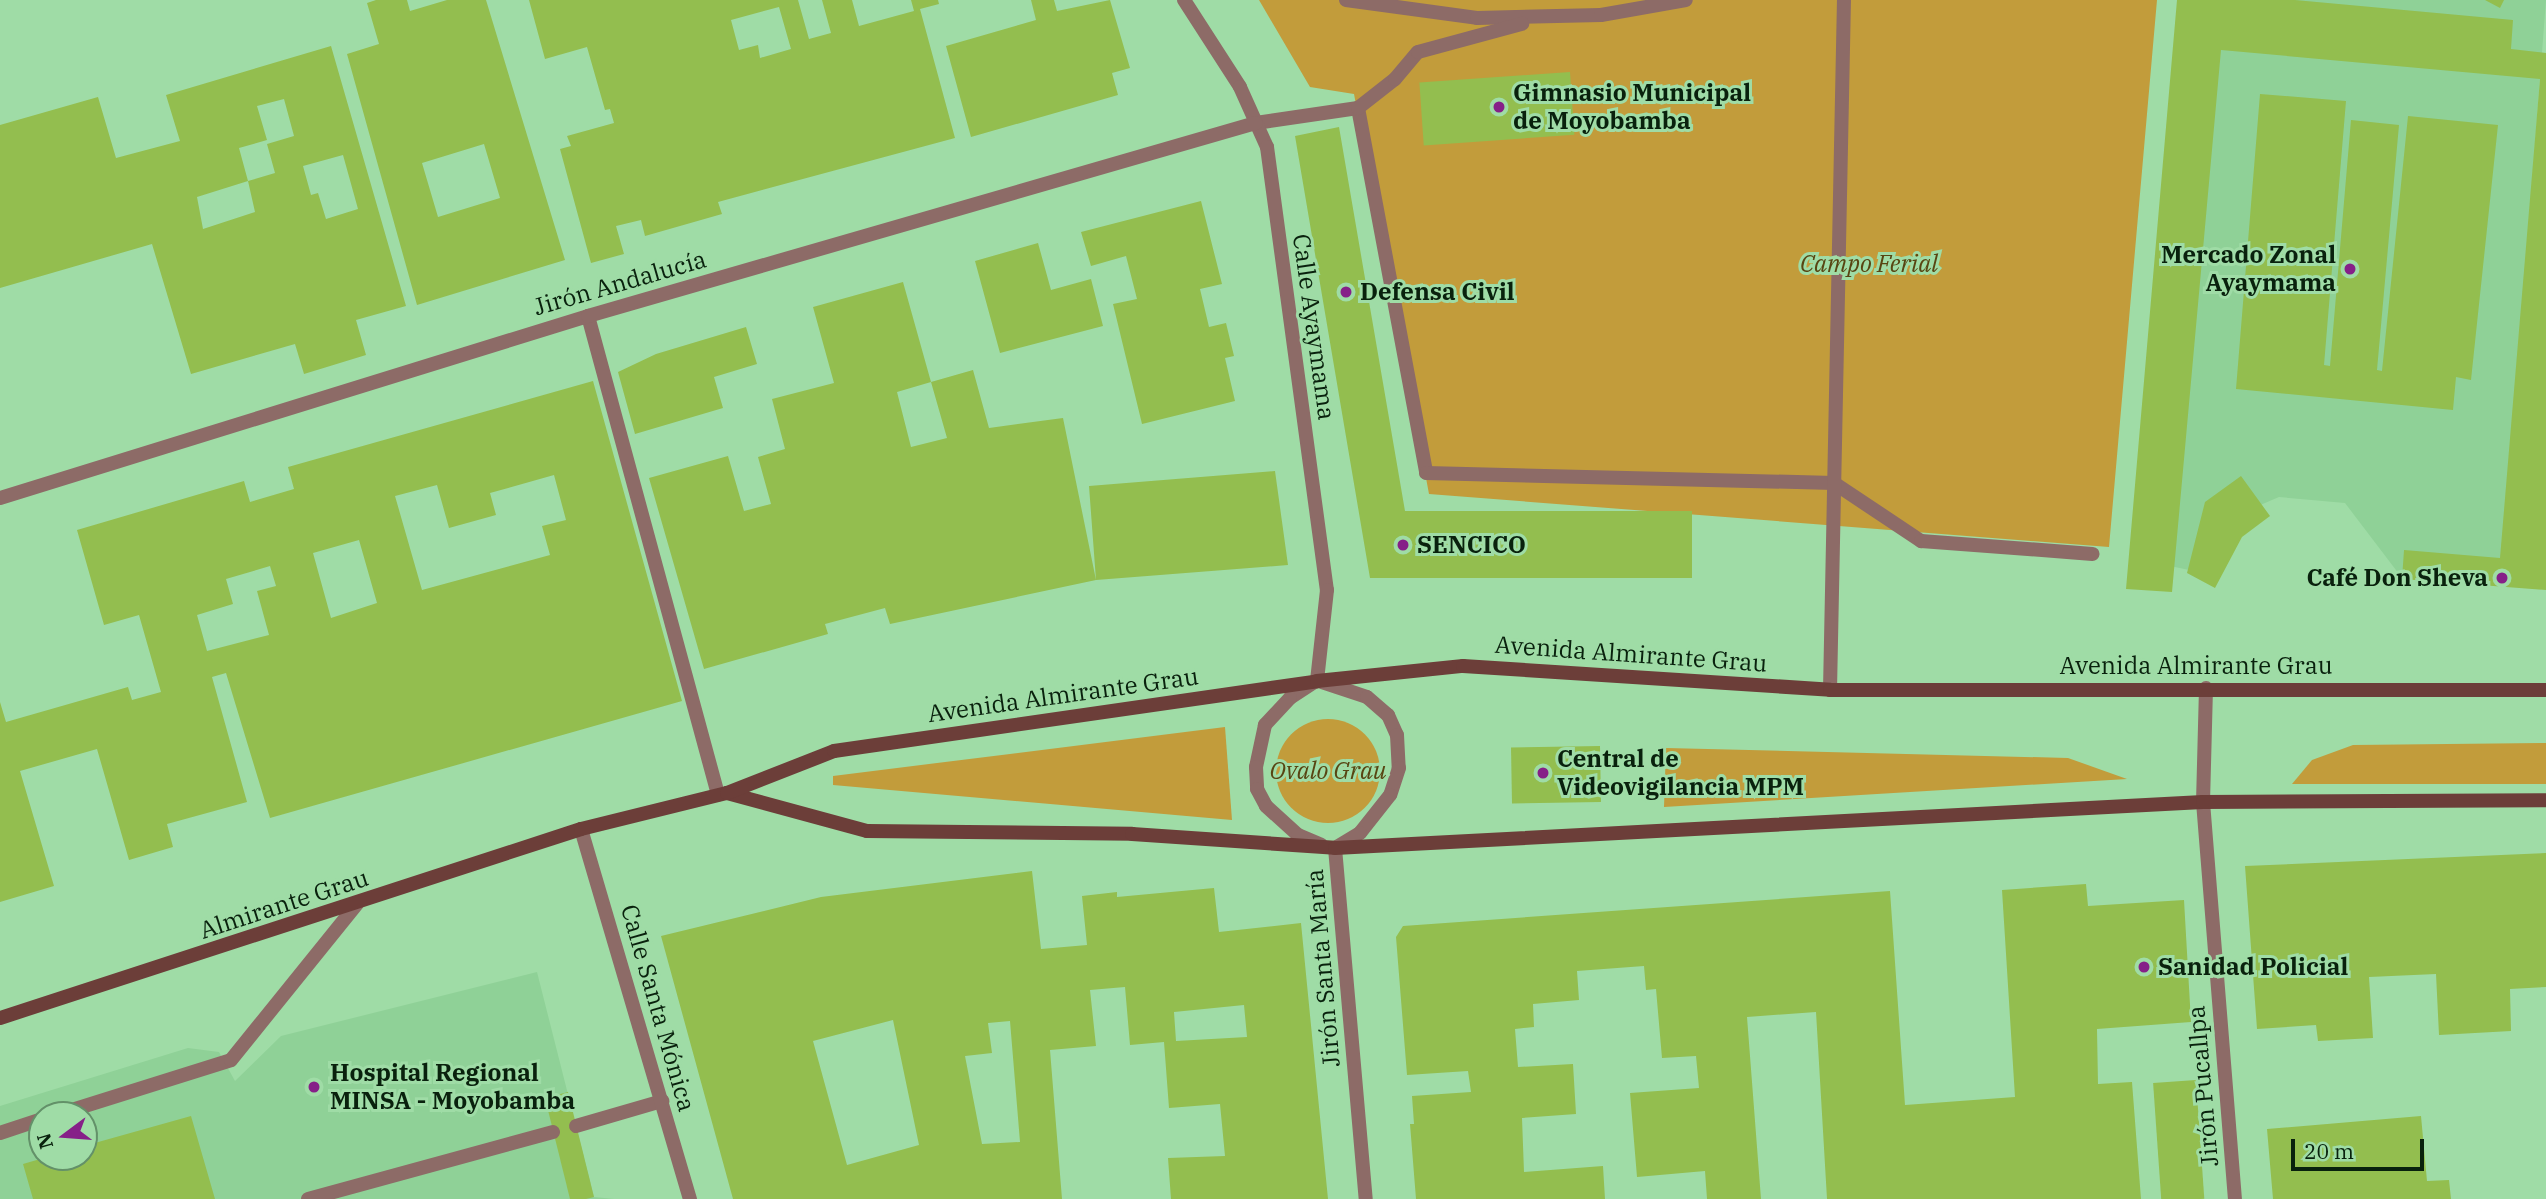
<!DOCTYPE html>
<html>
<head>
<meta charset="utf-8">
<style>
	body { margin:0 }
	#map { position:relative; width:2546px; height:1199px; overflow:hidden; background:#9fdca6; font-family:"IBM Plex Serif",serif }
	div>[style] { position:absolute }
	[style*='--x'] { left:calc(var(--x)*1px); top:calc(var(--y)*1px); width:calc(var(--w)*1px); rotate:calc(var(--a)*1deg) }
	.built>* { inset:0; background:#8fd197 }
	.green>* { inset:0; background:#c29c3b }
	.round { border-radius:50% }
	.building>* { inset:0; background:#93be4f; transform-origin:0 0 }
	.service>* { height:14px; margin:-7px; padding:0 7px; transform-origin:7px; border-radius:7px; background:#8d6b67 }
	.pedestrian>* { height:14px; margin:-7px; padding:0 7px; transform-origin:7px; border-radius:7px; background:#8d6b67 }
	.minor>* { height:14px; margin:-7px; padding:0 7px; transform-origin:7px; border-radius:7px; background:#8d6b67 }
	.secondary>* { height:14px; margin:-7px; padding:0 7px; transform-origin:7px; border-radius:7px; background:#6c3e39 }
	.dots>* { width:19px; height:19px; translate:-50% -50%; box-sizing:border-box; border:4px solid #9fdca6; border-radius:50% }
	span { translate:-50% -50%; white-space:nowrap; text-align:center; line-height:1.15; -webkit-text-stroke:6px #9fdca6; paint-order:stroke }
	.poi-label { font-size:24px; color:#09210d; font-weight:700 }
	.left { translate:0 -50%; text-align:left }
	.right { translate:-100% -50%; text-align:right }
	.park-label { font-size:24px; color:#584512; font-style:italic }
	.street-label { font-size:24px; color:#09210d }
	.north { position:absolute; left:28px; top:1101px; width:70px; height:70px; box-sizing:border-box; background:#9fdca6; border:2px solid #639169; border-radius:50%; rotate:254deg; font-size:19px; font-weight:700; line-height:28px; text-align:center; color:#09210d }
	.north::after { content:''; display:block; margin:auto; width:24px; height:32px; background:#862088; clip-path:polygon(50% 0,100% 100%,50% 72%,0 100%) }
	.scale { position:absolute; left:2291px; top:1139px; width:133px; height:32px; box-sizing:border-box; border:4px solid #09210d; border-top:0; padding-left:9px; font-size:21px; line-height:24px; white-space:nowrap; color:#09210d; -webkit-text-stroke:5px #9fdca6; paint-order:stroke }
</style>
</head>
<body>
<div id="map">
	<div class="built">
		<i style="clip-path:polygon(2198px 0,2546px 0,2503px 562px,2399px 574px,2345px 503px,2279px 497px,2244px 512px,2203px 573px,2147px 561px)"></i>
		<i style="clip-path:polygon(evenodd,537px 972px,594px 1197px,614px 1199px,0 1199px,0 1106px,188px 1048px,219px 1052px,235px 1081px,281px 1036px,537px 972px,42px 1115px,84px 1115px,84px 1157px,42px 1157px,42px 1115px)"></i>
	</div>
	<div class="green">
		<i style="clip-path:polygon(1259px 0,2157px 0,2109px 547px,1429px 494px,1354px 94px,1310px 87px)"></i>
		<i class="round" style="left:1276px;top:719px;width:104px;height:104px"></i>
		<i style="clip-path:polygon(1225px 727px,1232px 820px,833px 785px,833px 776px)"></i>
		<i style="clip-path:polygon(2546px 743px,2546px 784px,2292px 784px,2312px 760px,2353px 745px)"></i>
		<i style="clip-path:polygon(1666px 748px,2068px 758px,2127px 779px,1664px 807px)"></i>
	</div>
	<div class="building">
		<i style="clip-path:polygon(evenodd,376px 0,407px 0,410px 11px,447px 0,486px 0,565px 260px,417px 305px,347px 54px,379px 44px,367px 3px,376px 0,484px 144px,500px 198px,438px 217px,422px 163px,484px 144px)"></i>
		<i style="clip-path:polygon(evenodd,529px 0,798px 0,809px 39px,831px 33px,822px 0,852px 0,859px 26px,914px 11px,911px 0,938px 0,939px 4px,920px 9px,955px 138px,718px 202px,722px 214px,645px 236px,641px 220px,616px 226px,624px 254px,591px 263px,560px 149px,571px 146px,567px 136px,614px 123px,610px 109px,605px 110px,587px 47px,545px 59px,529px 0,779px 7px,791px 49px,760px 58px,758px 45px,739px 50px,731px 20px,779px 7px)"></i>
		<i style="clip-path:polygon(1031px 0,1054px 0,1057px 11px,1110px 0,1130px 68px,1112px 73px,1118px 95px,971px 137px,946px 46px,1036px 20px)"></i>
		<i style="clip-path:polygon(2177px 0,2295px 0,2513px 20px,2511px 49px,2546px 53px,2546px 590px,2402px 579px,2404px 550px,2500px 558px,2540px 79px,2221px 50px,2172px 592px,2126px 589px)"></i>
		<i style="clip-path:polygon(2485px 0,2504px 0,2500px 8px)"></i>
		<i style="clip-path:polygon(evenodd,331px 46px,406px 306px,356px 320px,366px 355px,304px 374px,295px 344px,191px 374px,152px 244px,0 288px,0 125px,98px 97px,116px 158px,180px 141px,166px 95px,331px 46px,284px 99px,294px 136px,267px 144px,275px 173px,248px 181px,255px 212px,203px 229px,197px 197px,248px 181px,239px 148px,267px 140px,257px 106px,284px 99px,331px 46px,343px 155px,358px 209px,326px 219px,318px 193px,311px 195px,303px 166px,343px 155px)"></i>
		<i style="left:1570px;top:72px;width:63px;height:151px;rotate:86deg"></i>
		<i style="clip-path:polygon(2260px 94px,2346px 101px,2324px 365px,2330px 366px,2351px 120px,2399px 125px,2377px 370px,2382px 371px,2408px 116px,2498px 125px,2471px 380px,2456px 377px,2453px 410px,2236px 389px)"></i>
		<i style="clip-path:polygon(1339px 127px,1405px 511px,1692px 511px,1692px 578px,1370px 578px,1295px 136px)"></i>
		<i style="clip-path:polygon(1201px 201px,1222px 284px,1200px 289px,1209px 327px,1226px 323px,1234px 356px,1225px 358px,1235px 401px,1142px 424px,1113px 304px,1137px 299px,1126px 256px,1091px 266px,1081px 232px)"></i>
		<i style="clip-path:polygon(1038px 243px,1051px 290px,1091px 279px,1103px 326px,1000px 353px,975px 261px)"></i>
		<i style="clip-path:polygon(903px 282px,931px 382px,897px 392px,911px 447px,947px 438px,931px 382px,973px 370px,989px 428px,1063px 418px,1096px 580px,1089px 486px,1275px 471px,1288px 565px,1096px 580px,890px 624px,885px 608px,825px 624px,828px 634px,704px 669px,649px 478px,728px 456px,744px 511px,771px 504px,758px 457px,785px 449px,772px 399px,834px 383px,813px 307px)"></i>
		<i style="clip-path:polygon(746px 327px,757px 364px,714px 377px,723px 408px,635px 434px,618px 372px,656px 354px)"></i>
		<i style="clip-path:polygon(evenodd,593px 381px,682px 701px,270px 818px,226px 673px,212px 677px,247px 802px,167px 824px,173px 847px,129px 860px,97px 749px,20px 771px,54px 886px,0 902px,0 702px,6px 722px,128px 687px,132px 700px,161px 692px,139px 615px,104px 625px,77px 530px,244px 481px,250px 502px,294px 489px,288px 467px,593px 381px,554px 475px,566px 520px,542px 526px,550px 555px,422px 590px,395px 496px,437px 485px,449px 528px,496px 515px,490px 493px,554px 475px,593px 381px,359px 540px,377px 603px,331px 618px,313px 553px,359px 540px,593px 381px,270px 566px,276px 586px,257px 591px,269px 635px,207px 651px,197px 615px,233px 604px,226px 579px,270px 566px)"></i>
		<i style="clip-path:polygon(2241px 476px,2270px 516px,2242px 537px,2215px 588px,2187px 573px,2205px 502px)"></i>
		<i style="left:1600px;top:746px;width:56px;height:89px;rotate:89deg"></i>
		<i style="clip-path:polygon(2546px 853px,2546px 987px,2510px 989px,2511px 1031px,2439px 1035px,2436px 974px,2369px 977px,2373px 1038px,2318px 1041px,2316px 1025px,2257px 1029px,2245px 866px)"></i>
		<i style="clip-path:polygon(evenodd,1032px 871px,1041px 949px,1087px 945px,1082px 896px,1117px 892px,1117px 897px,1214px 888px,1219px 932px,1301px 923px,1328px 1199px,1171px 1199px,1168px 1158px,1225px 1156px,1220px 1104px,1169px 1108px,1164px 1042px,1130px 1045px,1125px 987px,1090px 990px,1096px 1046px,1050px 1050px,1062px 1199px,733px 1199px,661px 936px,821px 897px,1032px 871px,1244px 1005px,1247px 1037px,1176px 1041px,1174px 1012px,1244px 1005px,1032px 871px,893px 1020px,919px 1145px,847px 1165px,813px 1041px,893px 1020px,1032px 871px,1010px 1021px,1020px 1142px,982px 1144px,965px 1056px,992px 1053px,988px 1023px,1010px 1021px)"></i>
		<i style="clip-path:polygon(2086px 884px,2088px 906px,2184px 900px,2191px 1022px,2097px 1029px,2098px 1084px,2132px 1082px,2141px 1199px,1827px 1199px,1816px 1012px,1747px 1017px,1761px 1199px,1707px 1199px,1705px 1171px,1637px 1177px,1630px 1093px,1699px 1088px,1696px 1056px,1662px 1058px,1656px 989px,1646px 990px,1644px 966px,1577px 971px,1579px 1000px,1533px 1004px,1534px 1027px,1515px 1029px,1518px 1067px,1573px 1064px,1576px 1114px,1522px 1118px,1524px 1172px,1603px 1166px,1605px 1199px,1416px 1199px,1410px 1124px,1414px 1124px,1412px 1096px,1471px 1092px,1468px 1071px,1407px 1075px,1396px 937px,1403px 926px,1890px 891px,1905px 1105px,2015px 1097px,2002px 890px)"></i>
		<i style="left:2196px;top:1080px;width:119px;height:43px;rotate:86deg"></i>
		<i style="clip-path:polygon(568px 1092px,594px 1197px,586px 1199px,570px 1199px,545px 1098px)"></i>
		<i style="clip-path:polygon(191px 1116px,215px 1199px,33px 1199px,23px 1164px,47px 1157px,84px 1157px,84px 1146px)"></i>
		<i style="clip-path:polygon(2421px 1116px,2427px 1181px,2449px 1180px,2451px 1199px,2273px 1199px,2267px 1129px)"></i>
	</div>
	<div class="service">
		<i style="--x:588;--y:316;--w:496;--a:74.8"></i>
		<i style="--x:56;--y:1115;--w:183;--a:-17.4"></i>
		<i style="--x:231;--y:1060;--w:201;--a:-51.1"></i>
		<i style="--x:576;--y:1126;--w:90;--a:-16.2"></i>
		<i style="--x:0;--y:1133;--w:44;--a:-18.4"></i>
		<i style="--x:308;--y:1199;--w:254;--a:-15.3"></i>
	</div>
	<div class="pedestrian">
		<i style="--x:1346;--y:0;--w:132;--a:7.8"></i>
		<i style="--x:1477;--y:18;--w:124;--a:-1.4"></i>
		<i style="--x:1601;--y:15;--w:86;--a:-10"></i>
		<i style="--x:1358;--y:108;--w:371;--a:79.4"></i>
		<i style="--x:1426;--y:473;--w:408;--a:1.4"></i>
		<i style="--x:1834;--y:483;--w:105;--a:33.7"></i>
		<i style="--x:1921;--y:541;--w:172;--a:4.3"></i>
		<i style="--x:1256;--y:123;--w:103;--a:-8.4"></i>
		<i style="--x:1358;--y:108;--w:47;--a:-38.1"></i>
		<i style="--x:1395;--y:79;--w:35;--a:-50"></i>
		<i style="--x:1418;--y:52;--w:108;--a:-15.1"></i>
		<i style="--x:1830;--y:690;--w:690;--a:-88.84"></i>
	</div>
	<div class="minor">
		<i style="--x:1184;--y:0;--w:103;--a:57.2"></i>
		<i style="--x:1240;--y:87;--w:66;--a:65.8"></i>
		<i style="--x:1267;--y:147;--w:447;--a:82.3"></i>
		<i style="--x:1327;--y:590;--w:92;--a:96.3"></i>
		<i style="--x:0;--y:498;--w:616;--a:-17.2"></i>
		<i style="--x:588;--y:316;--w:695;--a:-16.12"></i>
		<i style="--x:1316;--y:681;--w:31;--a:147"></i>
		<i style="--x:1290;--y:698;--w:37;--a:133"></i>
		<i style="--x:1265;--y:725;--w:43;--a:102.1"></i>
		<i style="--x:1256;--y:767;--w:22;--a:87"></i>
		<i style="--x:1257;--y:789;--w:19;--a:62"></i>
		<i style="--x:1266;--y:806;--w:43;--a:42.2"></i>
		<i style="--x:1298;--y:835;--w:25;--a:23"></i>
		<i style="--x:1322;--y:682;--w:47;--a:18.4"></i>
		<i style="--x:1367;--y:697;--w:28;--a:41"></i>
		<i style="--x:1388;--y:715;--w:22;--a:66"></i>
		<i style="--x:1397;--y:735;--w:33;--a:87"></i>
		<i style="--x:1399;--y:768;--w:28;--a:108"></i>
		<i style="--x:1390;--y:795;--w:48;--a:128.3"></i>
		<i style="--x:1360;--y:833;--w:29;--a:149"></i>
		<i style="--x:2206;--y:688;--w:114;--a:91.5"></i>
		<i style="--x:2203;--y:802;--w:398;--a:85.4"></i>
		<i style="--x:581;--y:829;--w:386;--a:73.6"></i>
		<i style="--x:1335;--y:848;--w:352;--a:85"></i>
	</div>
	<div class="secondary">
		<i style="--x:727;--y:793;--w:145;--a:15.2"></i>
		<i style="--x:867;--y:831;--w:265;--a:0.6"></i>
		<i style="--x:1132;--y:834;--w:203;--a:3.9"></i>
		<i style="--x:1335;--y:848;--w:869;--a:-3.03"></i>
		<i style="--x:2203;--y:802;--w:343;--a:-0.3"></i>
		<i style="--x:0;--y:1018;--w:611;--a:-18.02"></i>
		<i style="--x:581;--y:829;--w:150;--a:-13.9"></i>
		<i style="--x:727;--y:793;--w:115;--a:-21.4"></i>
		<i style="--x:834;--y:751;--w:488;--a:-8.2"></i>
		<i style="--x:1317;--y:681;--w:147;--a:-5.9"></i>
		<i style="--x:1463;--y:666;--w:368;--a:3.7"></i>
		<i style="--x:1830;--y:690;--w:716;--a:0"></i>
	</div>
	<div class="dots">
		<i style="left:1499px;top:107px;background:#862088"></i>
		<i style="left:2350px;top:269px;background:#862088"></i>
		<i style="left:1346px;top:292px;background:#862088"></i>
		<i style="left:1403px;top:545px;background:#862088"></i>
		<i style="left:2502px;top:578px;background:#862088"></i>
		<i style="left:1543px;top:773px;background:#862088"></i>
		<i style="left:2144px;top:967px;background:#862088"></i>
		<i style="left:314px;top:1087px;background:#862088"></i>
	</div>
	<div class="poi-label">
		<span class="left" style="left:1513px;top:107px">Gimnasio Municipal<br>de Moyobamba</span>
		<span class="right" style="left:2336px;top:269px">Mercado Zonal<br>Ayaymama</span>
		<span class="left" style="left:1360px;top:292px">Defensa Civil</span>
		<span class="left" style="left:1417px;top:545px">SENCICO</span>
		<span class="right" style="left:2488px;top:578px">Café Don Sheva</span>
		<span class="left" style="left:1557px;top:773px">Central de<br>Videovigilancia MPM</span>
		<span class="left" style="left:2158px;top:967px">Sanidad Policial</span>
		<span class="left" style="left:330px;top:1087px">Hospital Regional<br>MINSA - Moyobamba</span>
	</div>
	<div class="park-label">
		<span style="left:1869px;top:264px">Campo Ferial</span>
		<span style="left:1328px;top:771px">Ovalo Grau</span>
	</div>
	<div class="street-label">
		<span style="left:620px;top:283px;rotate:-16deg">Jirón Andalucía</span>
		<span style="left:1314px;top:327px;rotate:82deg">Calle Ayaymama</span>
		<span style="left:1631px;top:654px;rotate:4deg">Avenida Almirante Grau</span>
		<span style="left:2196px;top:666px">Avenida Almirante Grau</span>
		<span style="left:1063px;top:695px;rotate:-8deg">Avenida Almirante Grau</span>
		<span style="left:284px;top:904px;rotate:-18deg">Almirante Grau</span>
		<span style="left:1323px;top:968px;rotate:-95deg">Jirón Santa María</span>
		<span style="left:658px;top:1008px;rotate:74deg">Calle Santa Mónica</span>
		<span style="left:2203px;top:1086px;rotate:-95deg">Jirón Pucallpa</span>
	</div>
	<div class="north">N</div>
	<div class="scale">20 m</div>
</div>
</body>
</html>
